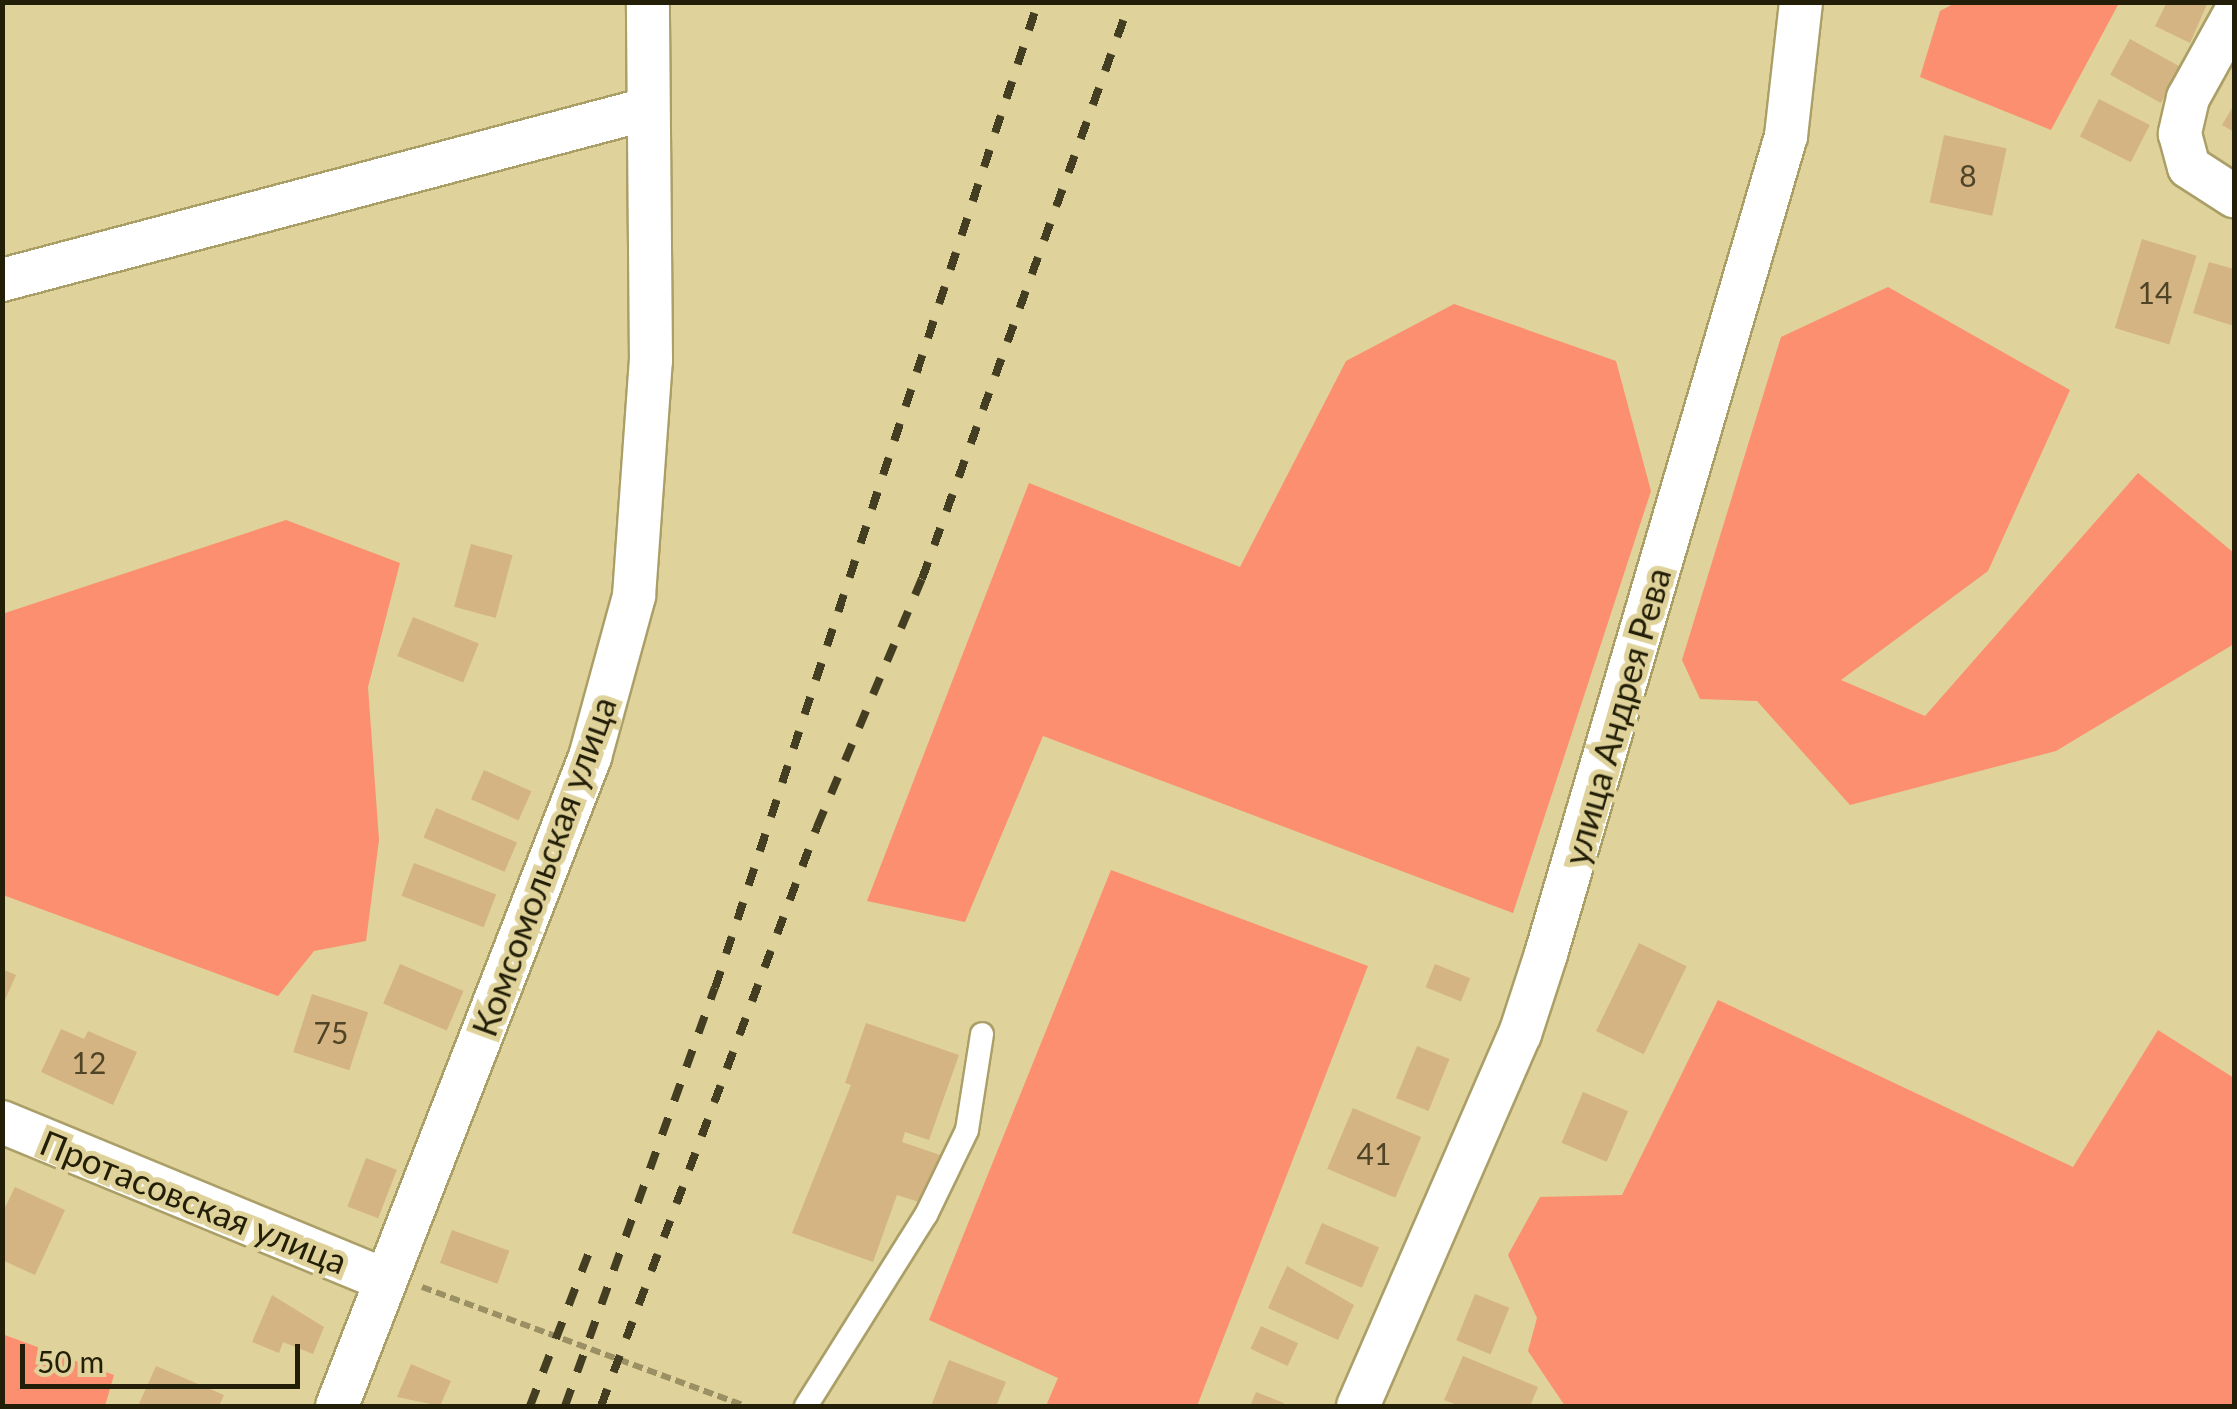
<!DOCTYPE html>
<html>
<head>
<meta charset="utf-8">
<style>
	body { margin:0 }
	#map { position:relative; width:2237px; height:1409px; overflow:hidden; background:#dfd29a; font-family:Lato,sans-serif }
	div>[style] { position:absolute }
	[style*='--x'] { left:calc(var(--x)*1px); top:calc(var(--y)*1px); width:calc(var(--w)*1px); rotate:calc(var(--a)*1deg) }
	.green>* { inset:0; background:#fb8f6f }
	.building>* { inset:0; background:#d5b483; transform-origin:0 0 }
	.path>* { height:6px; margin-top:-3px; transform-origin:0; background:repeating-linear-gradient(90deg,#9a9064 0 10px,transparent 0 15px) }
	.roads { filter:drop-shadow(2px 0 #ab9f68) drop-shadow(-2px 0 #ab9f68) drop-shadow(0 2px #ab9f68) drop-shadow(0 -2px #ab9f68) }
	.lane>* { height:22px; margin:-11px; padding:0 11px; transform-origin:11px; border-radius:11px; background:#fff }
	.street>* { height:42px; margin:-21px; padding:0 21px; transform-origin:21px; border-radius:21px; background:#fff }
	.rail>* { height:8px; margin-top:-4px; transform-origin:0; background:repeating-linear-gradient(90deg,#433d21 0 18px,transparent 0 36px) }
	span { translate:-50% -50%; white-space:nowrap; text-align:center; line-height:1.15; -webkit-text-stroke:10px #dfd29a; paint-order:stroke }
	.number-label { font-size:30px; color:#4f4426 }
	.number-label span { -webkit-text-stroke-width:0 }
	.street-label { font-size:35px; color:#221e07 }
	.frame { position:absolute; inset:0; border:5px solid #221e07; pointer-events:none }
	.scale { position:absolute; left:20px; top:1344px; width:280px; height:45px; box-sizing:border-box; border:5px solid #221e07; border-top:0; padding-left:12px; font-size:30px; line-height:35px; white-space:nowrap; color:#221e07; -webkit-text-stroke:8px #dfd29a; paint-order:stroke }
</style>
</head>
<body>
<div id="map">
	<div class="green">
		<i style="clip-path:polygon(1957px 2px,2119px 2px,2119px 3px,2051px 130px,1920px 77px,1940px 11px)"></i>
		<i style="clip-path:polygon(1888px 287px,2070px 390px,1988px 571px,1841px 680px,1925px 716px,2138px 473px,2234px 553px,2234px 644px,2056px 751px,1850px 805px,1757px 701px,1700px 699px,1682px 660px,1781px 337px)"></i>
		<i style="clip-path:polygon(1454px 304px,1616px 361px,1651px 491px,1513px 913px,1043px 736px,965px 922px,867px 901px,1029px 483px,1240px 567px,1346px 361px)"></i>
		<i style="clip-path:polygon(286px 520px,400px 563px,368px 687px,379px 840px,366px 941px,314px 951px,278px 996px,3px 895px,2px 614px)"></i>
		<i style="clip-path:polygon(1111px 870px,1368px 966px,1197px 1406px,1046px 1406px,1058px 1378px,929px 1320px)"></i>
		<i style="clip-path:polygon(1718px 1000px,2073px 1167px,2158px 1030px,2234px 1078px,2234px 1406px,1565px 1406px,1528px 1351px,1537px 1318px,1508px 1255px,1540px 1197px,1622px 1195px)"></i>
		<i style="clip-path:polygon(2px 1334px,114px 1375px,105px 1406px,3px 1406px)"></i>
	</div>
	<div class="building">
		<i style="clip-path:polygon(2167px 2px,2208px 2px,2190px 43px,2155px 26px)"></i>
		<i style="left:2130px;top:39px;width:58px;height:41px;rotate:29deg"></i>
		<i style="left:2099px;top:99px;width:57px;height:42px;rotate:27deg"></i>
		<i style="clip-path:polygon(2234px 105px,2234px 132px,2222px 125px)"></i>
		<i style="left:1944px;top:135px;width:64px;height:69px;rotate:12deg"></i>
		<i style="left:2142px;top:239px;width:57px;height:93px;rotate:17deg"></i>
		<i style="clip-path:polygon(2209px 262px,2234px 269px,2234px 326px,2193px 313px)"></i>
		<i style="left:471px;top:544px;width:43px;height:65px;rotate:15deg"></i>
		<i style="left:413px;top:617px;width:71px;height:42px;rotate:22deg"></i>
		<i style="left:484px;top:770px;width:52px;height:32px;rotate:24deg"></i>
		<i style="left:436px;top:808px;width:88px;height:32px;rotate:23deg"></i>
		<i style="left:414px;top:863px;width:88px;height:35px;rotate:21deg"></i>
		<i style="left:1639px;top:943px;width:53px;height:98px;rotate:26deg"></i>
		<i style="left:400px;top:964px;width:69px;height:43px;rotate:23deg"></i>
		<i style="left:1435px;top:964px;width:38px;height:25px;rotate:22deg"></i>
		<i style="clip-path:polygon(2px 969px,16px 975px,2px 1007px)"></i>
		<i style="left:312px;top:994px;width:59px;height:61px;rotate:18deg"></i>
		<i style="clip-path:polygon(866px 1023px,959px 1055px,929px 1140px,905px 1132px,902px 1142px,940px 1155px,922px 1203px,897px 1195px,873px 1262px,792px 1233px,851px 1085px,845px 1083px)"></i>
		<i style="clip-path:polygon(61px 1029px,84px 1039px,88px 1031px,137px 1052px,113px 1105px,41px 1072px)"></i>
		<i style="left:1417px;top:1046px;width:35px;height:56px;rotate:22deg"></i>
		<i style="left:1583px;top:1092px;width:49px;height:55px;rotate:23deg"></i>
		<i style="left:1353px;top:1108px;width:74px;height:66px;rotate:23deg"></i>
		<i style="left:366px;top:1158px;width:33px;height:52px;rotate:21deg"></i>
		<i style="clip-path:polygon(15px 1187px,65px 1210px,35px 1275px,2px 1260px,2px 1214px)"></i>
		<i style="left:1322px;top:1223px;width:62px;height:44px;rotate:23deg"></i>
		<i style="left:452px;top:1230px;width:61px;height:35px;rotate:20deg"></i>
		<i style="clip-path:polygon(1287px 1266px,1354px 1305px,1338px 1340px,1268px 1308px)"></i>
		<i style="left:1475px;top:1294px;width:37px;height:50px;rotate:22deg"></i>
		<i style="clip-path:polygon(272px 1295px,324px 1327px,313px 1354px,283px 1342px,279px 1353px,252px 1342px)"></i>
		<i style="left:1261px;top:1326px;width:41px;height:25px;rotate:25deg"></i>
		<i style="clip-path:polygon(1463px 1356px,1538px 1387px,1530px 1406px,1460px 1406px,1444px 1400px)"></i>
		<i style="clip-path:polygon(949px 1360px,1006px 1382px,996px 1406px,931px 1406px)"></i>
		<i style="clip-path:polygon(411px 1364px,451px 1381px,440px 1406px,397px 1397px)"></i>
		<i style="clip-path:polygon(156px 1366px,224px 1395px,219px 1406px,138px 1406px)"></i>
		<i style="clip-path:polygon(1256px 1392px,1284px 1403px,1283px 1406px,1250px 1406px)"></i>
	</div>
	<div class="path">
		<i style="--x:422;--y:1287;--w:345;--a:20.2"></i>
	</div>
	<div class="roads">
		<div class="lane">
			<i style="--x:806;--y:1406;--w:226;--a:-57.9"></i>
			<i style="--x:926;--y:1215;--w:94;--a:-64.2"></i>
			<i style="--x:967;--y:1130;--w:97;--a:-81.1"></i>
		</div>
		<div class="street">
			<i style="--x:2234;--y:15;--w:95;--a:119"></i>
			<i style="--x:2188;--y:98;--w:37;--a:103"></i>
			<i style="--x:2180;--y:134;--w:34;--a:75"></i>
			<i style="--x:2189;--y:167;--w:54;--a:32.8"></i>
			<i style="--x:2;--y:280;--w:667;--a:-14.85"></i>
			<i style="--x:2;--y:1122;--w:415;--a:22.4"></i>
			<i style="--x:337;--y:1406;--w:697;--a:-68.7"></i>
			<i style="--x:590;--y:757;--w:167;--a:-74.7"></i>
			<i style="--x:634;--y:596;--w:236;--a:-85.9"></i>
			<i style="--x:651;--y:361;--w:359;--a:-90.5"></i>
			<i style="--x:1358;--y:1406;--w:406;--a:-66.5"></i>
			<i style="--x:1520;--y:1034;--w:84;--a:-72"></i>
			<i style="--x:1546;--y:954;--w:852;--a:-73.65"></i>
			<i style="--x:1786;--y:136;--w:135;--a:-83.6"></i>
		</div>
	</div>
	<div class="rail">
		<i style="--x:530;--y:1406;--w:165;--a:-69"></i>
		<i style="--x:565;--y:1406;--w:444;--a:-70.3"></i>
		<i style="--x:715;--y:988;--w:1038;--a:-71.86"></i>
		<i style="--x:601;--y:1406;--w:618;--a:-69.54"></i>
		<i style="--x:817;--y:827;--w:269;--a:-67.1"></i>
		<i style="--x:922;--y:579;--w:613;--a:-70.18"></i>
	</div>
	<div class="number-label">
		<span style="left:1968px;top:175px">8</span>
		<span style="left:2155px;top:292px">14</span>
		<span style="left:331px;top:1032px">75</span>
		<span style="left:89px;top:1062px">12</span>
		<span style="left:1374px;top:1153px">41</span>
	</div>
	<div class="street-label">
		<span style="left:1616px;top:716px;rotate:-74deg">улица Андрея Рева</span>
		<span style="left:543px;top:866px;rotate:-70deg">Комсомольская улица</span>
		<span style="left:194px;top:1201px;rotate:22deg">Протасовская улица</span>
	</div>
	<div class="frame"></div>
	<div class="scale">50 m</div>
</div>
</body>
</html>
